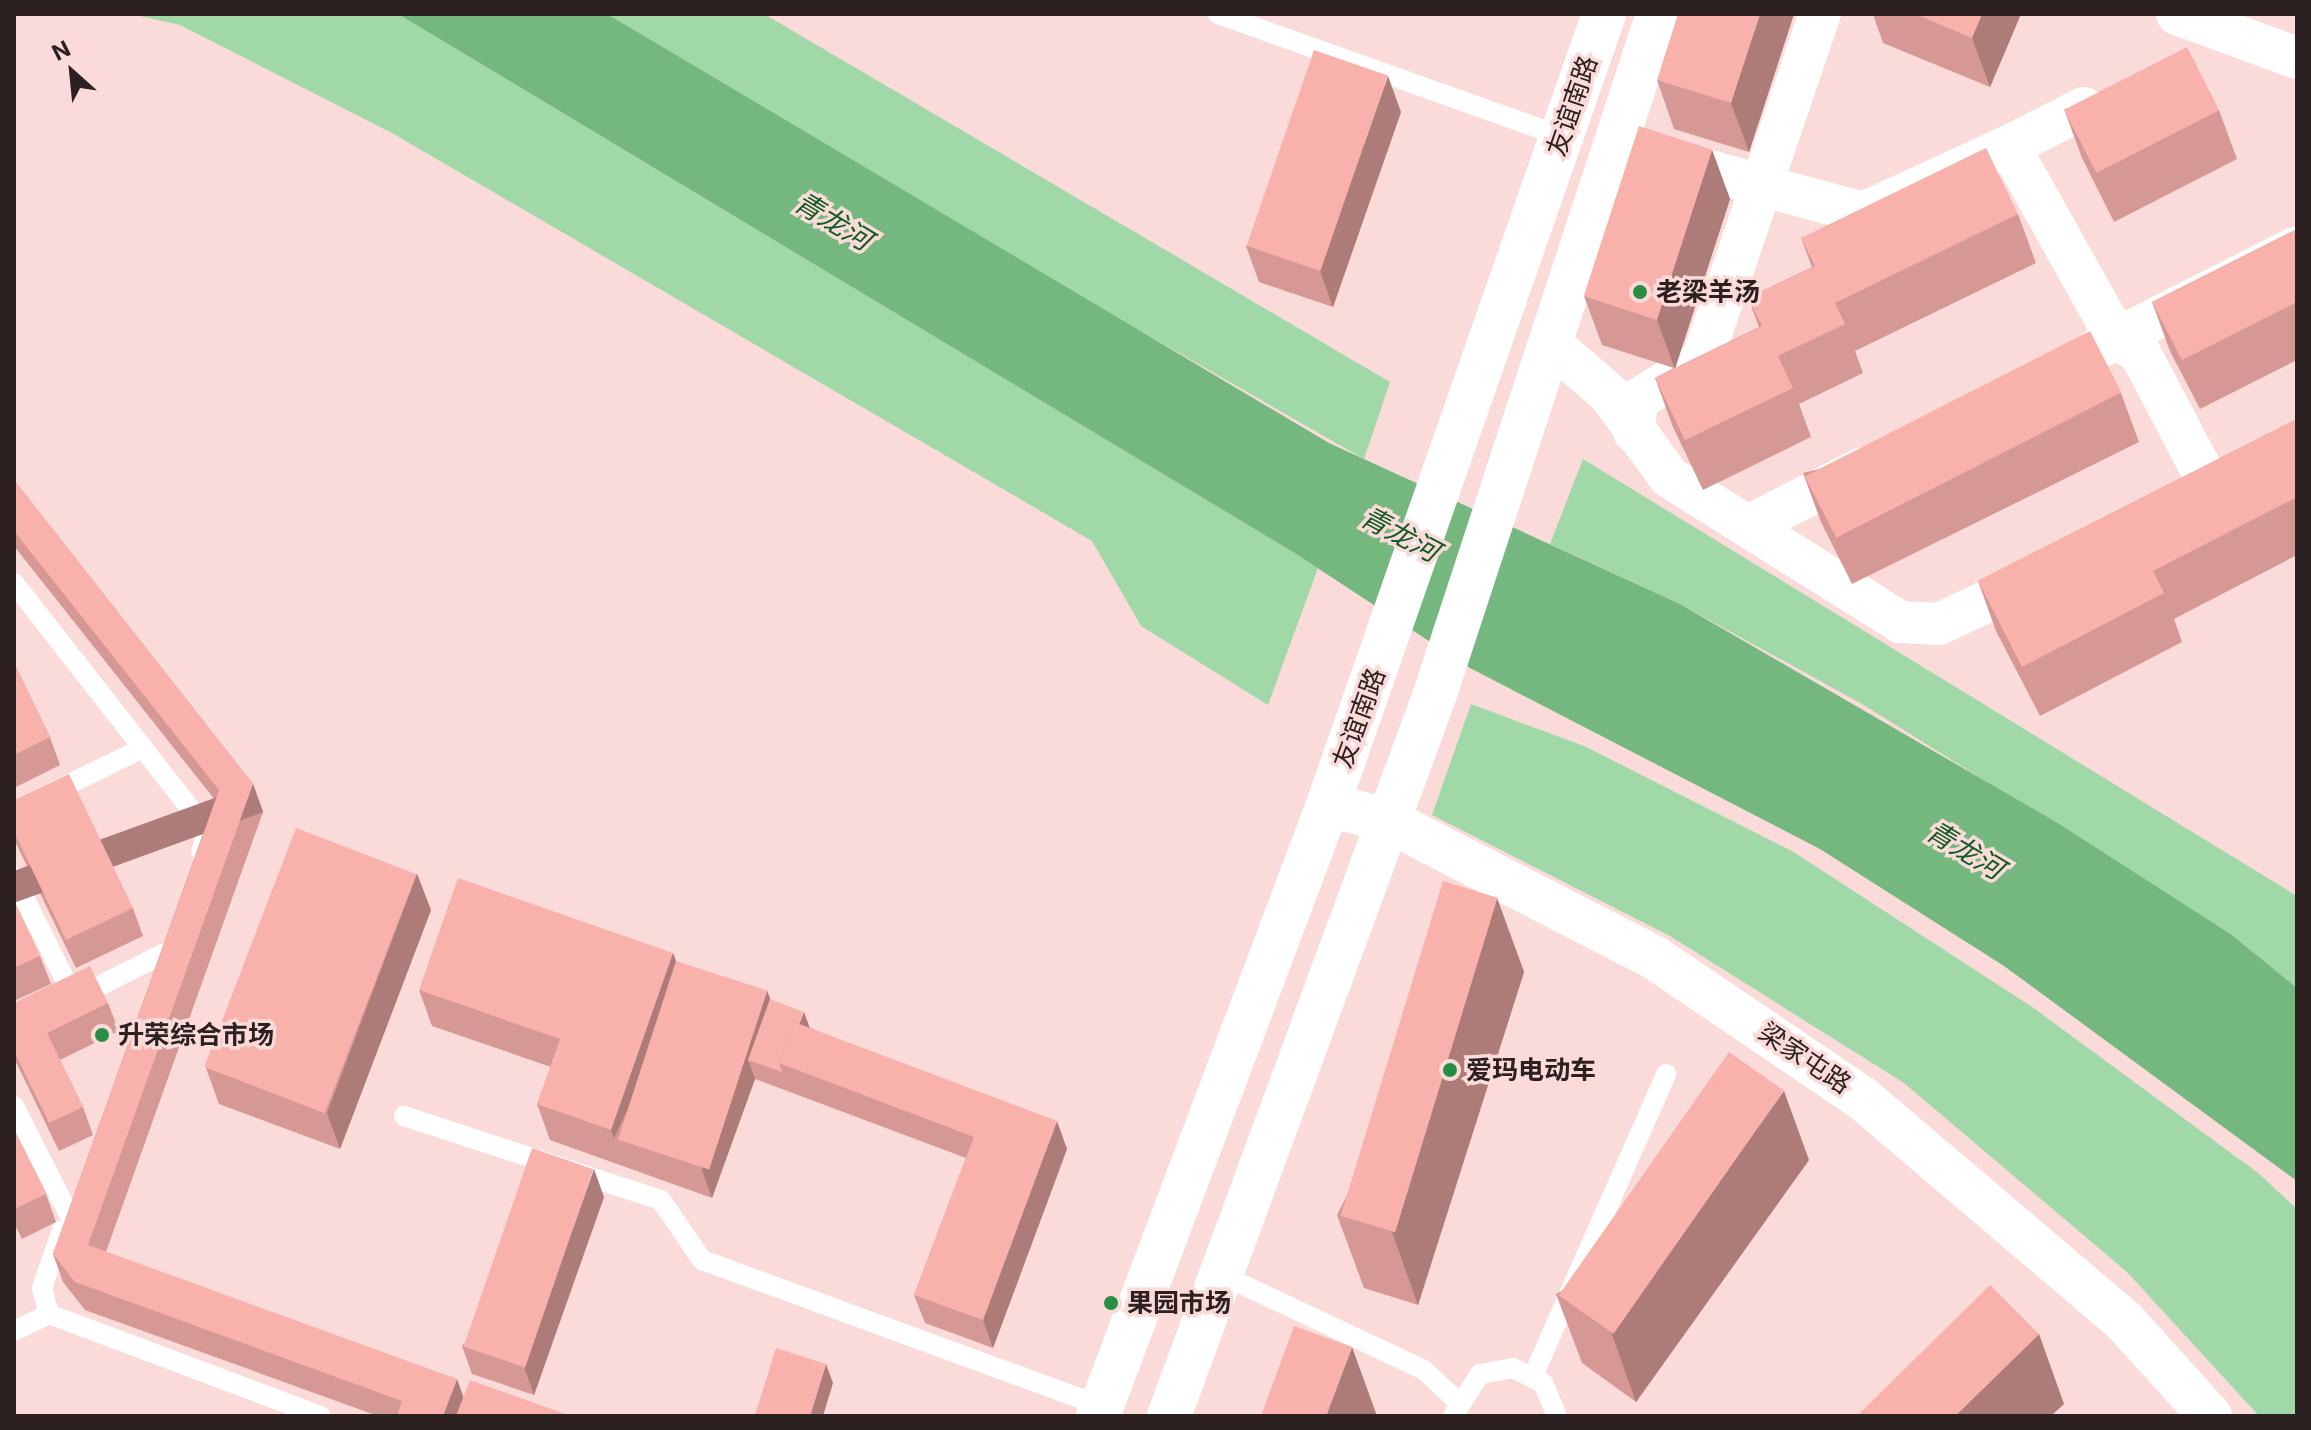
<!DOCTYPE html>
<html>
<head>
<meta charset="utf-8">
<style>
	body { margin:0 }
	#map { position:relative; width:2311px; height:1430px; overflow:hidden; background:#fadbd9; font-family:Inter,"Noto Sans SC",sans-serif }
	div>[style] { position:absolute }
	[style*='--x'] { left:calc(var(--x)*1px); top:calc(var(--y)*1px); width:calc(var(--w)*1px); rotate:calc(var(--a)*1deg) }
	.green>* { inset:0; background:#a0d9a7 }
	.water>* { inset:0; background:#74b87f }
	.service>* { height:20px; margin:-10px; padding:0 10px; transform-origin:10px; border-radius:10px; background:#fff }
	.minor>* { height:42px; margin:-21px; padding:0 21px; transform-origin:21px; border-radius:21px; background:#fff }
	.tertiary>* { height:44px; margin:-22px; padding:0 22px; transform-origin:22px; border-radius:22px; background:#fff }
	.secondary>* { height:44px; margin:-22px; padding:0 22px; transform-origin:22px; border-radius:22px; background:#fff }
	.wall>* { inset:0; background:#d69894 }
	.shaded-wall>* { inset:0; background:#ae7c78; transform-origin:0 0 }
	.building>* { inset:0; background:#f9b1ac; transform-origin:0 0 }
	.dots>* { width:22px; height:22px; translate:-50% -50%; box-sizing:border-box; border:4px solid #fadbd9; border-radius:50% }
	span { translate:-50% -50%; white-space:nowrap; text-align:center; line-height:1.15; -webkit-text-stroke:7px #fadbd9; paint-order:stroke }
	.street-label { font-size:26px; color:#2c2120 }
	.poi-label { font-size:26px; color:#2c2120; font-weight:700 }
	.left { translate:0 -50%; text-align:left }
	.water-label { font-size:28px; color:#115c27; font-style:italic }
	.frame { position:absolute; inset:0; border:16px solid #2c2120; pointer-events:none }
	.north { position:absolute; left:32px; top:32px; width:80px; height:80px; -webkit-text-stroke:6px #fadbd9; paint-order:stroke; rotate:333deg; font-size:22px; font-weight:700; line-height:32px; text-align:center; color:#2c2120 }
	.north::after { content:''; display:block; margin:auto; width:28px; height:36px; background:#2c2120; clip-path:polygon(50% 0,100% 100%,50% 72%,0 100%) }
</style>
</head>
<body>
<div id="map">
	<div class="green">
		<i style="clip-path:polygon(131px 14px,398px 14px,1293px 552px,1318px 568px,1268px 705px,1141px 626px,1092px 541px,392px 133px,180px 25px)"></i>
		<i style="clip-path:polygon(607px 14px,764px 14px,1390px 382px,1364px 459px,847px 163px)"></i>
		<i style="clip-path:polygon(1583px 459px,2297px 896px,2297px 988px,2232px 935px,1862px 704px,1680px 604px,1550px 544px)"></i>
		<i style="clip-path:polygon(1471px 704px,1584px 746px,1792px 851px,2035px 1009px,2258px 1173px,2297px 1209px,2297px 1416px,2259px 1416px,2127px 1272px,1904px 1083px,1670px 936px,1432px 815px)"></i>
	</div>
	<div class="water">
		<i style="clip-path:polygon(398px 14px,607px 14px,1329px 443px,1680px 604px,2056px 822px,2232px 935px,2297px 988px,2297px 1181px,2004px 966px,1820px 849px,1470px 668px,1293px 552px)"></i>
	</div>
	<div class="service">
		<i style="--x:1218;--y:14;--w:364;--a:19.6"></i>
		<i style="--x:14;--y:583;--w:315;--a:52"></i>
		<i style="--x:208;--y:831;--w:21;--a:109"></i>
		<i style="--x:14;--y:811;--w:144;--a:-26"></i>
		<i style="--x:14;--y:877;--w:135;--a:63.6"></i>
		<i style="--x:75;--y:998;--w:98;--a:-26.6"></i>
		<i style="--x:14;--y:1106;--w:120;--a:63.2"></i>
		<i style="--x:404;--y:1116;--w:270;--a:18.1"></i>
		<i style="--x:661;--y:1200;--w:73;--a:55.7"></i>
		<i style="--x:702;--y:1260;--w:426;--a:20.1"></i>
		<i style="--x:1220;--y:1274;--w:225;--a:25.2"></i>
		<i style="--x:1424;--y:1370;--w:45;--a:43.2"></i>
		<i style="--x:49;--y:1314;--w:27;--a:-105"></i>
		<i style="--x:42;--y:1288;--w:61;--a:-71"></i>
		<i style="--x:14;--y:1331;--w:39;--a:-26"></i>
		<i style="--x:49;--y:1314;--w:290;--a:20.6"></i>
		<i style="--x:1533;--y:1376;--w:330;--a:-66.2"></i>
		<i style="--x:1453;--y:1416;--w:50;--a:-57.3"></i>
		<i style="--x:1480;--y:1374;--w:34;--a:-10"></i>
		<i style="--x:1513;--y:1368;--w:34;--a:27"></i>
		<i style="--x:1543;--y:1383;--w:36;--a:67"></i>
	</div>
	<div class="minor">
		<i style="--x:2177;--y:14;--w:128;--a:20.1"></i>
		<i style="--x:2009;--y:146;--w:84;--a:-26.9"></i>
		<i style="--x:1670;--y:160;--w:200;--a:15.4"></i>
		<i style="--x:1863;--y:213;--w:161;--a:-24.7"></i>
		<i style="--x:2009;--y:146;--w:221;--a:60.8"></i>
		<i style="--x:2117;--y:339;--w:27;--a:31"></i>
		<i style="--x:2140;--y:353;--w:157;--a:62.3"></i>
		<i style="--x:1550;--y:343;--w:78;--a:40.8"></i>
		<i style="--x:1609;--y:394;--w:102;--a:54.1"></i>
		<i style="--x:1669;--y:477;--w:273;--a:32.1"></i>
		<i style="--x:1900;--y:622;--w:39;--a:3"></i>
		<i style="--x:1939;--y:624;--w:110;--a:-25.4"></i>
		<i style="--x:2098;--y:348;--w:223;--a:-26.9"></i>
		<i style="--x:1634;--y:432;--w:32;--a:-85"></i>
		<i style="--x:1637;--y:400;--w:76;--a:-31.6"></i>
		<i style="--x:1702;--y:360;--w:366;--a:-71.2"></i>
		<i style="--x:1748;--y:526;--w:127;--a:-26.8"></i>
	</div>
	<div class="tertiary">
		<i style="--x:1328;--y:805;--w:61;--a:14.3"></i>
		<i style="--x:1387;--y:820;--w:301;--a:27.2"></i>
		<i style="--x:1655;--y:958;--w:250;--a:34.1"></i>
		<i style="--x:1862;--y:1098;--w:345;--a:40.4"></i>
		<i style="--x:2125;--y:1322;--w:127;--a:47.9"></i>
	</div>
	<div class="secondary">
		<i style="--x:1098;--y:1416;--w:653;--a:-69.37"></i>
		<i style="--x:1328;--y:805;--w:838;--a:-70.76"></i>
		<i style="--x:1169;--y:1416;--w:766;--a:-69.77"></i>
		<i style="--x:1434;--y:697;--w:719;--a:-71.84"></i>
	</div>
	<div class="wall">
		<i style="clip-path:polygon(1794px 14px,1749px 152px,1674px 129px,1657px 80px)"></i>
		<i style="clip-path:polygon(1873px 14px,2021px 14px,1990px 87px,1883px 43px)"></i>
		<i style="clip-path:polygon(2064px 109px,2219px 110px,2237px 159px,2114px 222px,2082px 158px)"></i>
		<i style="clip-path:polygon(1401px 112px,1333px 307px,1259px 282px,1246px 246px)"></i>
		<i style="clip-path:polygon(1712px 150px,1730px 199px,1675px 368px,1759px 327px,1748px 298px,1812px 267px,1801px 238px,2018px 214px,2036px 263px,1855px 351px,1863px 373px,1799px 404px,1811px 437px,1703px 490px,1673px 427px,1655px 378px,1674px 368px,1602px 345px,1584px 296px)"></i>
		<i style="clip-path:polygon(2297px 229px,2297px 360px,2200px 409px,2170px 351px,2152px 302px)"></i>
		<i style="clip-path:polygon(2121px 393px,2139px 442px,1852px 584px,1821px 522px,1803px 473px)"></i>
		<i style="clip-path:polygon(2297px 419px,2297px 555px,2174px 619px,2182px 642px,2040px 716px,1996px 631px,1978px 581px)"></i>
		<i style="clip-path:polygon(14px 480px,253px 784px,263px 812px,106px 1252px,463px 1397px,571px 1416px,378px 1416px,85px 1310px,63px 1282px,53px 1254px,215px 800px,14px 546px)"></i>
		<i style="clip-path:polygon(14px 663px,50px 737px,60px 765px,14px 788px)"></i>
		<i style="clip-path:polygon(14px 800px,133px 908px,143px 936px,76px 968px,14px 839px)"></i>
		<i style="clip-path:polygon(417px 874px,431px 910px,340px 1149px,219px 1104px,206px 1068px)"></i>
		<i style="clip-path:polygon(1497px 898px,1524px 972px,1418px 1305px,1364px 1288px,1337px 1215px)"></i>
		<i style="clip-path:polygon(14px 901px,40px 956px,51px 984px,14px 1001px)"></i>
		<i style="clip-path:polygon(673px 953px,676px 961px,770px 999px,809px 1027px,1067px 1149px,993px 1348px,925px 1323px,914px 1295px,966px 1158px,755px 1079px,712px 1198px,550px 1140px,537px 1104px,551px 1067px,432px 1026px,419px 990px)"></i>
		<i style="clip-path:polygon(14px 1003px,108px 1003px,119px 1031px,60px 1060px,83px 1107px,93px 1135px,59px 1151px,14px 1058px)"></i>
		<i style="clip-path:polygon(14px 1130px,46px 1194px,56px 1222px,22px 1239px,14px 1223px)"></i>
		<i style="clip-path:polygon(1809px 1160px,1636px 1402px,1582px 1363px,1556px 1294px)"></i>
		<i style="clip-path:polygon(604px 1197px,534px 1395px,472px 1374px,462px 1346px)"></i>
	</div>
	<div class="shaded-wall">
		<i style="clip-path:polygon(1760px 14px,1794px 14px,1749px 152px,1731px 103px)"></i>
		<i style="clip-path:polygon(1982px 14px,2021px 14px,1990px 87px,1972px 38px)"></i>
		<i style="clip-path:polygon(1388px 76px,1401px 112px,1333px 307px,1320px 271px)"></i>
		<i style="clip-path:polygon(1712px 150px,1730px 199px,1675px 369px,1657px 320px)"></i>
		<i style="left:253px;top:784px;width:30px;height:490px;rotate:70deg"></i>
		<i style="clip-path:polygon(417px 874px,431px 910px,340px 1149px,327px 1113px)"></i>
		<i style="clip-path:polygon(1497px 898px,1524px 972px,1418px 1305px,1392px 1232px)"></i>
		<i style="clip-path:polygon(673px 953px,686px 989px,614px 1138px,611px 1130px)"></i>
		<i style="clip-path:polygon(767px 990px,777px 1018px,748px 1060px,755px 1079px,712px 1198px,702px 1170px)"></i>
		<i style="clip-path:polygon(804px 1012px,811px 1031px,784px 1065px)"></i>
		<i style="clip-path:polygon(1784px 1091px,1809px 1160px,1636px 1402px,1611px 1332px)"></i>
		<i style="clip-path:polygon(1057px 1121px,1067px 1149px,993px 1348px,983px 1320px)"></i>
		<i style="clip-path:polygon(594px 1169px,604px 1197px,534px 1395px,524px 1367px)"></i>
		<i style="clip-path:polygon(2039px 1334px,2064px 1404px,2051px 1416px,1955px 1416px)"></i>
		<i style="clip-path:polygon(1352px 1347px,1377px 1416px,1326px 1416px)"></i>
		<i style="clip-path:polygon(826px 1364px,833px 1383px,823px 1416px,810px 1416px)"></i>
		<i style="clip-path:polygon(457px 1379px,467px 1407px,463px 1416px,443px 1416px)"></i>
	</div>
	<div class="building">
		<i style="clip-path:polygon(1678px 14px,1760px 14px,1731px 103px,1657px 80px)"></i>
		<i style="clip-path:polygon(1915px 14px,1982px 14px,1972px 38px)"></i>
		<i style="left:2187px;top:47px;width:71px;height:138px;rotate:63deg"></i>
		<i style="left:1314px;top:50px;width:78px;height:207px;rotate:19deg"></i>
		<i style="left:1639px;top:126px;width:77px;height:179px;rotate:18deg"></i>
		<i style="clip-path:polygon(1986px 148px,2018px 214px,1835px 303px,1845px 324px,1778px 356px,1793px 388px,1685px 440px,1655px 378px,1762px 326px,1748px 298px,1815px 266px,1801px 238px)"></i>
		<i style="clip-path:polygon(2297px 229px,2297px 302px,2182px 360px,2152px 302px)"></i>
		<i style="left:2090px;top:331px;width:69px;height:320px;rotate:63deg"></i>
		<i style="clip-path:polygon(2297px 419px,2297px 497px,2153px 571px,2164px 593px,2022px 667px,1978px 581px)"></i>
		<i style="clip-path:polygon(14px 480px,253px 784px,88px 1245px,457px 1379px,443px 1416px,397px 1416px,402px 1401px,75px 1282px,53px 1254px,219px 790px,14px 531px)"></i>
		<i style="clip-path:polygon(14px 663px,50px 737px,14px 755px)"></i>
		<i style="clip-path:polygon(69px 774px,133px 908px,66px 940px,14px 832px,14px 800px)"></i>
		<i style="left:296px;top:828px;width:129px;height:256px;rotate:21deg"></i>
		<i style="clip-path:polygon(458px 878px,673px 953px,611px 1130px,537px 1104px,560px 1039px,419px 990px)"></i>
		<i style="left:1443px;top:881px;width:57px;height:350px;rotate:17deg"></i>
		<i style="clip-path:polygon(14px 901px,40px 956px,14px 968px)"></i>
		<i style="left:676px;top:961px;width:96px;height:188px;rotate:18deg"></i>
		<i style="clip-path:polygon(90px 966px,108px 1003px,47px 1033px,83px 1107px,49px 1123px,14px 1051px,14px 1003px)"></i>
		<i style="clip-path:polygon(770px 999px,804px 1012px,799px 1024px,794px 1022px,779px 1063px,782px 1072px,748px 1060px)"></i>
		<i style="clip-path:polygon(794px 1022px,1057px 1121px,983px 1320px,914px 1295px,974px 1137px,779px 1063px)"></i>
		<i style="left:1729px;top:1052px;width:67px;height:297px;rotate:35deg"></i>
		<i style="clip-path:polygon(14px 1130px,46px 1194px,14px 1209px)"></i>
		<i style="left:532px;top:1148px;width:65px;height:210px;rotate:19deg"></i>
		<i style="clip-path:polygon(1990px 1285px,2039px 1334px,1955px 1416px,1857px 1416px)"></i>
		<i style="clip-path:polygon(1294px 1326px,1352px 1347px,1326px 1416px,1261px 1416px)"></i>
		<i style="clip-path:polygon(776px 1348px,826px 1364px,810px 1416px,755px 1415px)"></i>
		<i style="clip-path:polygon(470px 1380px,571px 1416px,456px 1416px)"></i>
	</div>
	<div class="dots">
		<i style="left:1640px;top:292px;background:#298e44"></i>
		<i style="left:102px;top:1035px;background:#298e44"></i>
		<i style="left:1450px;top:1070px;background:#298e44"></i>
		<i style="left:1111px;top:1303px;background:#298e44"></i>
	</div>
	<div class="street-label">
		<span style="left:1572px;top:106px;rotate:-71deg">友谊南路</span>
		<span style="left:1359px;top:718px;rotate:-70deg">友谊南路</span>
		<span style="left:1805px;top:1058px;rotate:34deg">梁家屯路</span>
	</div>
	<div class="poi-label">
		<span class="left" style="left:1656px;top:292px">老梁羊汤</span>
		<span class="left" style="left:118px;top:1035px">升荣综合市场</span>
		<span class="left" style="left:1466px;top:1070px">爱玛电动车</span>
		<span class="left" style="left:1127px;top:1303px">果园市场</span>
	</div>
	<div class="water-label">
		<span style="left:833px;top:221px;rotate:31deg">青龙河</span>
		<span style="left:1400px;top:534px;rotate:28deg">青龙河</span>
		<span style="left:1965px;top:850px;rotate:31deg">青龙河</span>
	</div>
	<div class="frame"></div>
	<div class="north">N</div>
</div>
</body>
</html>
